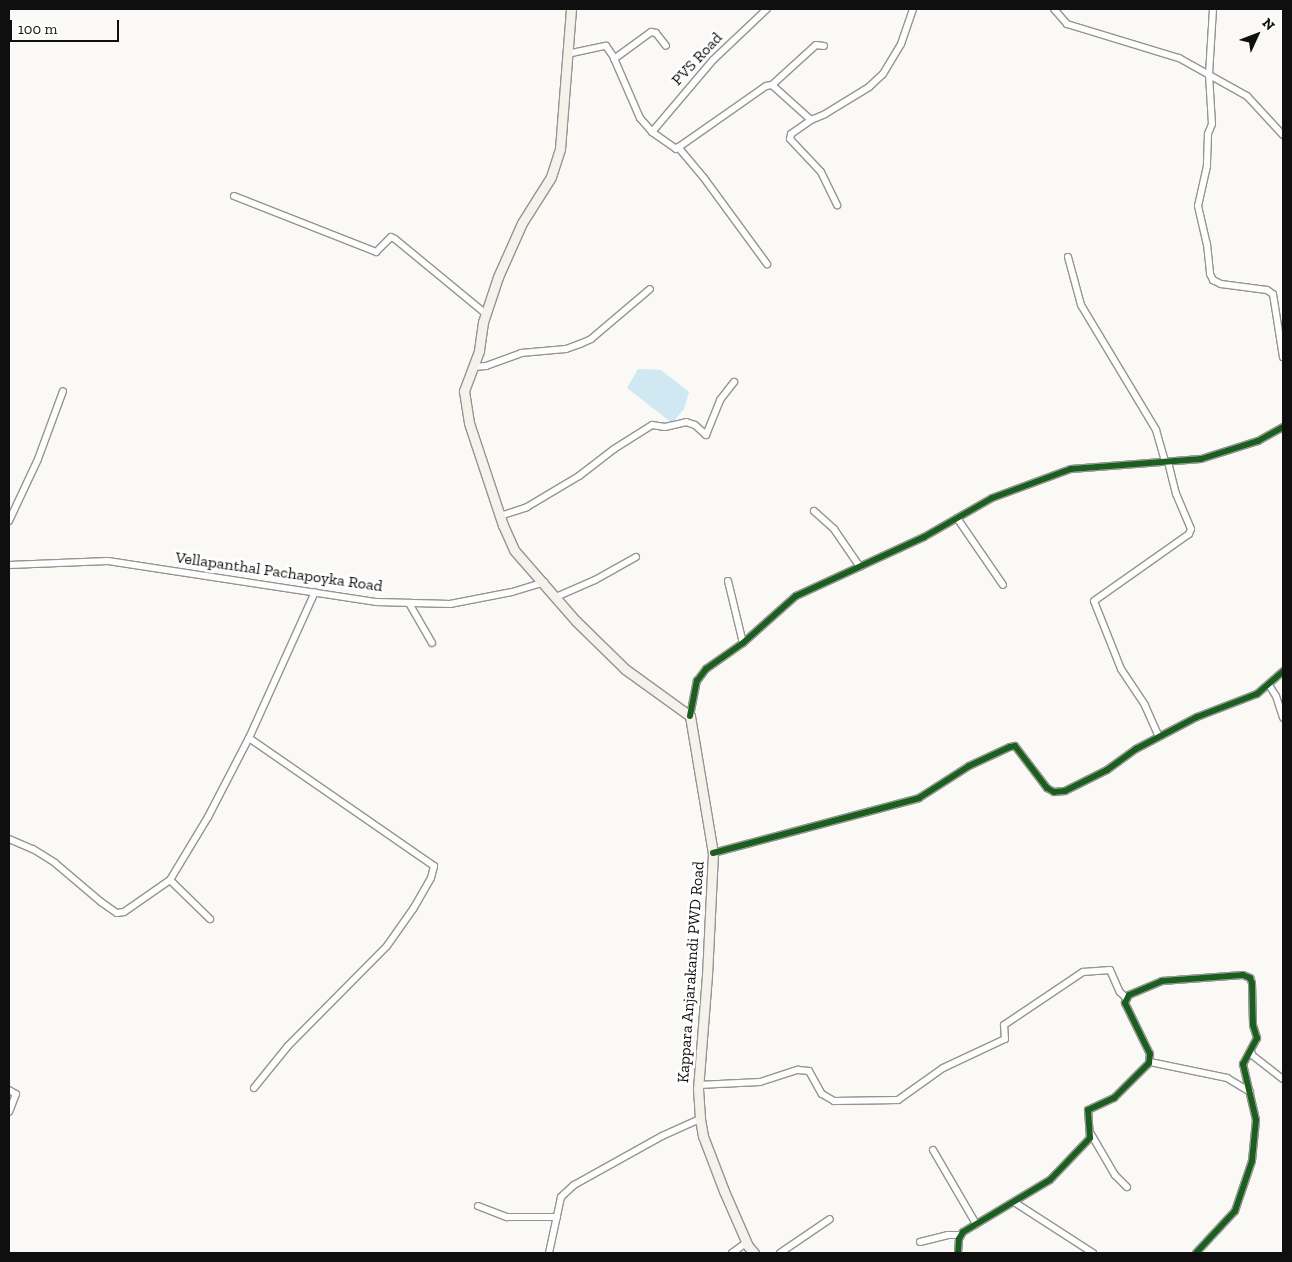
<!DOCTYPE html>
<html>
<head>
<meta charset="utf-8">
<style>
	body { margin:0 }
	#map { position:relative; width:1292px; height:1262px; overflow:hidden; background:#faf9f5; font-family:"Zilla Slab",serif }
	div>[style] { position:absolute }
	[style*='--x'] { left:calc(var(--x)*1px); top:calc(var(--y)*1px); width:calc(var(--w)*1px); rotate:calc(var(--a)*1deg) }
	.water>* { inset:0; background:#cfe8f1 }
	.roads { filter:drop-shadow(1px 0 #959493) drop-shadow(-1px 0 #959493) drop-shadow(0 1px #959493) drop-shadow(0 -1px #959493) }
	.street>* { height:6px; margin:-3px; padding:0 3px; transform-origin:3px; border-radius:3px; background:#fefefe }
	.secondary>* { height:9px; margin:-4.5px; padding:0 4.5px; transform-origin:4.5px; border-radius:4.5px; background:#f4f2eb }
	.cycleway>* { height:6px; margin:-3px; padding:0 3px; transform-origin:3px; border-radius:3px; background:#1b5e20 }
	span { translate:-50% -50%; white-space:nowrap; text-align:center; line-height:1.15; -webkit-text-stroke:5px #fff; paint-order:stroke }
	.street-label { font-size:16px; color:#0f0f0f }
	.frame { position:absolute; inset:0; border:10px solid #0f0f0f; pointer-events:none }
	.north { position:absolute; left:1232px; top:10px; width:50px; height:50px; -webkit-text-stroke:4px #fff; paint-order:stroke; rotate:47deg; font-size:14px; font-weight:700; line-height:20px; text-align:center; color:#0f0f0f }
	.north::after { content:''; display:block; margin:auto; width:18px; height:22px; background:#0f0f0f; clip-path:polygon(50% 0,100% 100%,50% 72%,0 100%) }
	.scale { position:absolute; left:10px; top:20px; width:109px; height:22px; box-sizing:border-box; border:2px solid #0f0f0f; border-top:0; padding-left:6px; font-size:15px; line-height:18px; white-space:nowrap; color:#0f0f0f; -webkit-text-stroke:4px #fff; paint-order:stroke }
</style>
</head>
<body>
<div id="map">
	<div class="water">
		<i style="clip-path:polygon(638px 369px,661px 370px,689px 392px,684px 409px,672px 423px,627px 388px)"></i>
	</div>
	<div class="roads">
		<div class="street">
			<i style="--x:1054;--y:9;--w:20;--a:49"></i>
			<i style="--x:1067;--y:24;--w:117;--a:16.9"></i>
			<i style="--x:1179;--y:58;--w:78;--a:29.2"></i>
			<i style="--x:1247;--y:96;--w:53;--a:47.3"></i>
			<i style="--x:1213;--y:9;--w:66;--a:93.5"></i>
			<i style="--x:1209;--y:75;--w:49;--a:86.5"></i>
			<i style="--x:1212;--y:124;--w:11;--a:112"></i>
			<i style="--x:1208;--y:134;--w:32;--a:92"></i>
			<i style="--x:1207;--y:166;--w:41;--a:102.7"></i>
			<i style="--x:1198;--y:206;--w:39;--a:77"></i>
			<i style="--x:1207;--y:244;--w:30;--a:84"></i>
			<i style="--x:1210;--y:274;--w:7;--a:63"></i>
			<i style="--x:1213;--y:280;--w:9;--a:27"></i>
			<i style="--x:1221;--y:284;--w:46;--a:7.4"></i>
			<i style="--x:1267;--y:290;--w:7;--a:34"></i>
			<i style="--x:1273;--y:294;--w:64;--a:81"></i>
			<i style="--x:567;--y:54;--w:40;--a:-12"></i>
			<i style="--x:606;--y:46;--w:12;--a:55"></i>
			<i style="--x:613;--y:56;--w:68;--a:66.5"></i>
			<i style="--x:640;--y:118;--w:18;--a:49"></i>
			<i style="--x:652;--y:132;--w:29;--a:35"></i>
			<i style="--x:676;--y:149;--w:110;--a:-35"></i>
			<i style="--x:766;--y:86;--w:6;--a:-9"></i>
			<i style="--x:772;--y:85;--w:52;--a:41.9"></i>
			<i style="--x:811;--y:120;--w:15;--a:-23"></i>
			<i style="--x:825;--y:114;--w:52;--a:-31.5"></i>
			<i style="--x:869;--y:87;--w:19;--a:-43"></i>
			<i style="--x:883;--y:74;--w:35;--a:-59"></i>
			<i style="--x:901;--y:44;--w:37;--a:-71"></i>
			<i style="--x:614;--y:59;--w:46;--a:-36.1"></i>
			<i style="--x:651;--y:32;--w:5;--a:11"></i>
			<i style="--x:656;--y:33;--w:16;--a:52"></i>
			<i style="--x:772;--y:85;--w:59;--a:-42.3"></i>
			<i style="--x:816;--y:45;--w:8;--a:7"></i>
			<i style="--x:811;--y:120;--w:24;--a:145"></i>
			<i style="--x:791;--y:134;--w:5;--a:101"></i>
			<i style="--x:790;--y:139;--w:45;--a:46.8"></i>
			<i style="--x:821;--y:172;--w:37;--a:64"></i>
			<i style="--x:652;--y:132;--w:94;--a:-49.7"></i>
			<i style="--x:713;--y:60;--w:74;--a:-43.4"></i>
			<i style="--x:678;--y:147;--w:40;--a:50"></i>
			<i style="--x:704;--y:178;--w:107;--a:53.8"></i>
			<i style="--x:234;--y:196;--w:153;--a:21.5"></i>
			<i style="--x:376;--y:252;--w:21;--a:-45"></i>
			<i style="--x:391;--y:237;--w:4;--a:27"></i>
			<i style="--x:395;--y:239;--w:118;--a:39.5"></i>
			<i style="--x:1068;--y:257;--w:50;--a:74.8"></i>
			<i style="--x:1081;--y:305;--w:146;--a:59"></i>
			<i style="--x:1156;--y:430;--w:32;--a:74"></i>
			<i style="--x:473;--y:367;--w:13;--a:-4"></i>
			<i style="--x:486;--y:366;--w:37;--a:-20"></i>
			<i style="--x:521;--y:353;--w:45;--a:-5.1"></i>
			<i style="--x:566;--y:349;--w:15;--a:-20"></i>
			<i style="--x:580;--y:344;--w:12;--a:-24"></i>
			<i style="--x:591;--y:339;--w:77;--a:-40.3"></i>
			<i style="--x:814;--y:511;--w:27;--a:42"></i>
			<i style="--x:834;--y:529;--w:46;--a:55.6"></i>
			<i style="--x:500;--y:516;--w:28;--a:-18"></i>
			<i style="--x:527;--y:507;--w:61;--a:-30.8"></i>
			<i style="--x:579;--y:476;--w:44;--a:-37.6"></i>
			<i style="--x:614;--y:449;--w:45;--a:-32.3"></i>
			<i style="--x:652;--y:425;--w:13;--a:9"></i>
			<i style="--x:665;--y:427;--w:22;--a:-13"></i>
			<i style="--x:686;--y:422;--w:9;--a:18"></i>
			<i style="--x:695;--y:425;--w:15;--a:42"></i>
			<i style="--x:706;--y:435;--w:38;--a:-68"></i>
			<i style="--x:720;--y:400;--w:23;--a:-52"></i>
			<i style="--x:957;--y:518;--w:81;--a:55.5"></i>
			<i style="--x:9;--y:521;--w:68;--a:-64.9"></i>
			<i style="--x:38;--y:459;--w:72;--a:-69.8"></i>
			<i style="--x:9;--y:565;--w:99;--a:-2.3"></i>
			<i style="--x:108;--y:561;--w:272;--a:8.7"></i>
			<i style="--x:377;--y:602;--w:73;--a:1.6"></i>
			<i style="--x:450;--y:604;--w:63;--a:-11"></i>
			<i style="--x:512;--y:592;--w:34;--a:-17"></i>
			<i style="--x:728;--y:581;--w:64;--a:76.4"></i>
			<i style="--x:556;--y:597;--w:43;--a:-23.6"></i>
			<i style="--x:595;--y:580;--w:47;--a:-29.3"></i>
			<i style="--x:409;--y:603;--w:46;--a:60.1"></i>
			<i style="--x:1269;--y:685;--w:13;--a:58"></i>
			<i style="--x:1276;--y:696;--w:23;--a:72"></i>
			<i style="--x:690;--y:716;--w:36;--a:-79"></i>
			<i style="--x:697;--y:681;--w:15;--a:-53"></i>
			<i style="--x:706;--y:669;--w:45;--a:-35.1"></i>
			<i style="--x:743;--y:643;--w:71;--a:-41.6"></i>
			<i style="--x:796;--y:596;--w:141;--a:-24.7"></i>
			<i style="--x:924;--y:537;--w:78;--a:-29.8"></i>
			<i style="--x:992;--y:498;--w:84;--a:-20.2"></i>
			<i style="--x:1071;--y:469;--w:130;--a:-4.4"></i>
			<i style="--x:1201;--y:459;--w:60;--a:-17.5"></i>
			<i style="--x:1258;--y:441;--w:29;--a:-29"></i>
			<i style="--x:1159;--y:737;--w:35;--a:-114"></i>
			<i style="--x:1145;--y:705;--w:43;--a:-123.7"></i>
			<i style="--x:1121;--y:669;--w:73;--a:-111.7"></i>
			<i style="--x:1094;--y:601;--w:116;--a:-35.2"></i>
			<i style="--x:1189;--y:534;--w:5;--a:-68"></i>
			<i style="--x:1191;--y:529;--w:38;--a:-113"></i>
			<i style="--x:1176;--y:494;--w:33;--a:-104"></i>
			<i style="--x:249;--y:738;--w:225;--a:34.7"></i>
			<i style="--x:434;--y:866;--w:12;--a:104"></i>
			<i style="--x:431;--y:878;--w:36;--a:120"></i>
			<i style="--x:413;--y:909;--w:45;--a:125.1"></i>
			<i style="--x:387;--y:946;--w:141;--a:134.7"></i>
			<i style="--x:288;--y:1046;--w:54;--a:129"></i>
			<i style="--x:9;--y:839;--w:26;--a:23"></i>
			<i style="--x:33;--y:849;--w:26;--a:32"></i>
			<i style="--x:55;--y:863;--w:60;--a:40.3"></i>
			<i style="--x:101;--y:902;--w:19;--a:35"></i>
			<i style="--x:117;--y:913;--w:7;--a:-8"></i>
			<i style="--x:124;--y:912;--w:56;--a:-34.8"></i>
			<i style="--x:170;--y:880;--w:74;--a:-58.9"></i>
			<i style="--x:208;--y:817;--w:89;--a:-62.6"></i>
			<i style="--x:249;--y:738;--w:160;--a:-65.7"></i>
			<i style="--x:713;--y:853;--w:213;--a:-14.9"></i>
			<i style="--x:919;--y:798;--w:59;--a:-32.6"></i>
			<i style="--x:969;--y:766;--w:45;--a:-24.9"></i>
			<i style="--x:1010;--y:747;--w:5;--a:-11"></i>
			<i style="--x:1015;--y:746;--w:53;--a:52.7"></i>
			<i style="--x:1047;--y:788;--w:8;--a:30"></i>
			<i style="--x:1054;--y:792;--w:11;--a:-5"></i>
			<i style="--x:1065;--y:791;--w:47;--a:-26.6"></i>
			<i style="--x:1107;--y:770;--w:36;--a:-36"></i>
			<i style="--x:1136;--y:749;--w:69;--a:-27.7"></i>
			<i style="--x:1197;--y:717;--w:64;--a:-21"></i>
			<i style="--x:1257;--y:694;--w:35;--a:-41"></i>
			<i style="--x:170;--y:880;--w:56;--a:44.3"></i>
			<i style="--x:1251;--y:1051;--w:4;--a:76"></i>
			<i style="--x:1252;--y:1055;--w:39;--a:38"></i>
			<i style="--x:1150;--y:1062;--w:79;--a:11.7"></i>
			<i style="--x:1227;--y:1078;--w:27;--a:31"></i>
			<i style="--x:698;--y:1085;--w:62;--a:-2.8"></i>
			<i style="--x:760;--y:1082;--w:40;--a:-18"></i>
			<i style="--x:798;--y:1070;--w:11;--a:5"></i>
			<i style="--x:809;--y:1071;--w:26;--a:61"></i>
			<i style="--x:822;--y:1094;--w:14;--a:30"></i>
			<i style="--x:834;--y:1101;--w:64;--a:-0.9"></i>
			<i style="--x:898;--y:1100;--w:55;--a:-35.4"></i>
			<i style="--x:943;--y:1068;--w:68;--a:-25.1"></i>
			<i style="--x:1005;--y:1039;--w:14;--a:-94"></i>
			<i style="--x:1004;--y:1025;--w:95;--a:-33.9"></i>
			<i style="--x:1083;--y:972;--w:27;--a:-4"></i>
			<i style="--x:1110;--y:970;--w:24;--a:66"></i>
			<i style="--x:1120;--y:992;--w:8;--a:45"></i>
			<i style="--x:9;--y:1090;--w:8;--a:30"></i>
			<i style="--x:16;--y:1094;--w:19;--a:111"></i>
			<i style="--x:1091;--y:1134;--w:48;--a:59.7"></i>
			<i style="--x:1115;--y:1175;--w:17;--a:45"></i>
			<i style="--x:933;--y:1150;--w:86;--a:59.8"></i>
			<i style="--x:1014;--y:1202;--w:94;--a:32.8"></i>
			<i style="--x:478;--y:1206;--w:31;--a:21"></i>
			<i style="--x:507;--y:1217;--w:50;--a:0"></i>
			<i style="--x:920;--y:1242;--w:29;--a:-14"></i>
			<i style="--x:948;--y:1235;--w:12;--a:0"></i>
			<i style="--x:549;--y:1253;--w:57;--a:-77.9"></i>
			<i style="--x:561;--y:1197;--w:18;--a:-43"></i>
			<i style="--x:574;--y:1185;--w:101;--a:-29.1"></i>
			<i style="--x:662;--y:1136;--w:42;--a:-24.1"></i>
			<i style="--x:732;--y:1253;--w:17;--a:-36"></i>
			<i style="--x:780;--y:1253;--w:60;--a:-34.2"></i>
			<i style="--x:958;--y:1253;--w:14;--a:-86"></i>
			<i style="--x:959;--y:1239;--w:8;--a:-60"></i>
			<i style="--x:963;--y:1232;--w:101;--a:-30.9"></i>
			<i style="--x:1050;--y:1180;--w:58;--a:-46.4"></i>
			<i style="--x:1090;--y:1138;--w:28;--a:-94"></i>
			<i style="--x:1088;--y:1110;--w:29;--a:-25"></i>
			<i style="--x:1114;--y:1098;--w:49;--a:-45"></i>
			<i style="--x:1149;--y:1063;--w:9;--a:-84"></i>
			<i style="--x:1150;--y:1054;--w:57;--a:-116.1"></i>
			<i style="--x:1125;--y:1003;--w:9;--a:-63"></i>
			<i style="--x:1129;--y:995;--w:36;--a:-23"></i>
			<i style="--x:1162;--y:981;--w:81;--a:-4.2"></i>
			<i style="--x:1243;--y:975;--w:8;--a:23"></i>
			<i style="--x:1250;--y:978;--w:5;--a:68"></i>
			<i style="--x:1252;--y:983;--w:42;--a:88.6"></i>
			<i style="--x:1253;--y:1025;--w:14;--a:73"></i>
			<i style="--x:1257;--y:1038;--w:30;--a:118"></i>
			<i style="--x:1243;--y:1064;--w:57;--a:76.9"></i>
			<i style="--x:1256;--y:1120;--w:41;--a:95.6"></i>
			<i style="--x:1252;--y:1161;--w:53;--a:108.8"></i>
			<i style="--x:1235;--y:1211;--w:57;--a:132.9"></i>
		</div>
		<div class="secondary">
			<i style="--x:571;--y:9;--w:140;--a:94.5"></i>
			<i style="--x:560;--y:149;--w:29;--a:108"></i>
			<i style="--x:551;--y:177;--w:54;--a:122.2"></i>
			<i style="--x:522;--y:223;--w:59;--a:114"></i>
			<i style="--x:498;--y:277;--w:47;--a:108.4"></i>
			<i style="--x:483;--y:322;--w:29;--a:98"></i>
			<i style="--x:479;--y:351;--w:43;--a:110.6"></i>
			<i style="--x:464;--y:391;--w:32;--a:81"></i>
			<i style="--x:469;--y:423;--w:108;--a:71.6"></i>
			<i style="--x:503;--y:525;--w:27;--a:66"></i>
			<i style="--x:514;--y:550;--w:94;--a:48.9"></i>
			<i style="--x:576;--y:621;--w:69;--a:44.4"></i>
			<i style="--x:625;--y:669;--w:80;--a:35.9"></i>
			<i style="--x:690;--y:716;--w:139;--a:80.5"></i>
			<i style="--x:713;--y:853;--w:122;--a:92.8"></i>
			<i style="--x:707;--y:975;--w:114;--a:94.5"></i>
			<i style="--x:698;--y:1089;--w:30;--a:86"></i>
			<i style="--x:700;--y:1119;--w:17;--a:80"></i>
			<i style="--x:703;--y:1136;--w:59;--a:69.1"></i>
			<i style="--x:724;--y:1191;--w:60;--a:66.4"></i>
			<i style="--x:748;--y:1246;--w:9;--a:49"></i>
		</div>
	</div>
	<div class="cycleway">
		<i style="--x:690;--y:716;--w:36;--a:-79"></i>
		<i style="--x:697;--y:681;--w:15;--a:-53"></i>
		<i style="--x:706;--y:669;--w:45;--a:-35.1"></i>
		<i style="--x:743;--y:643;--w:71;--a:-41.6"></i>
		<i style="--x:796;--y:596;--w:141;--a:-24.7"></i>
		<i style="--x:924;--y:537;--w:78;--a:-29.8"></i>
		<i style="--x:992;--y:498;--w:84;--a:-20.2"></i>
		<i style="--x:1071;--y:469;--w:130;--a:-4.4"></i>
		<i style="--x:1201;--y:459;--w:60;--a:-17.5"></i>
		<i style="--x:1258;--y:441;--w:29;--a:-29"></i>
		<i style="--x:713;--y:853;--w:213;--a:-14.9"></i>
		<i style="--x:919;--y:798;--w:59;--a:-32.6"></i>
		<i style="--x:969;--y:766;--w:45;--a:-24.9"></i>
		<i style="--x:1010;--y:747;--w:5;--a:-11"></i>
		<i style="--x:1015;--y:746;--w:53;--a:52.7"></i>
		<i style="--x:1047;--y:788;--w:8;--a:30"></i>
		<i style="--x:1054;--y:792;--w:11;--a:-5"></i>
		<i style="--x:1065;--y:791;--w:47;--a:-26.6"></i>
		<i style="--x:1107;--y:770;--w:36;--a:-36"></i>
		<i style="--x:1136;--y:749;--w:69;--a:-27.7"></i>
		<i style="--x:1197;--y:717;--w:64;--a:-21"></i>
		<i style="--x:1257;--y:694;--w:35;--a:-41"></i>
		<i style="--x:958;--y:1253;--w:14;--a:-86"></i>
		<i style="--x:959;--y:1239;--w:8;--a:-60"></i>
		<i style="--x:963;--y:1232;--w:101;--a:-30.9"></i>
		<i style="--x:1050;--y:1180;--w:58;--a:-46.4"></i>
		<i style="--x:1090;--y:1138;--w:28;--a:-94"></i>
		<i style="--x:1088;--y:1110;--w:29;--a:-25"></i>
		<i style="--x:1114;--y:1098;--w:49;--a:-45"></i>
		<i style="--x:1149;--y:1063;--w:9;--a:-84"></i>
		<i style="--x:1150;--y:1054;--w:57;--a:-116.1"></i>
		<i style="--x:1125;--y:1003;--w:9;--a:-63"></i>
		<i style="--x:1129;--y:995;--w:36;--a:-23"></i>
		<i style="--x:1162;--y:981;--w:81;--a:-4.2"></i>
		<i style="--x:1243;--y:975;--w:8;--a:23"></i>
		<i style="--x:1250;--y:978;--w:5;--a:68"></i>
		<i style="--x:1252;--y:983;--w:42;--a:88.6"></i>
		<i style="--x:1253;--y:1025;--w:14;--a:73"></i>
		<i style="--x:1257;--y:1038;--w:30;--a:118"></i>
		<i style="--x:1243;--y:1064;--w:57;--a:76.9"></i>
		<i style="--x:1256;--y:1120;--w:41;--a:95.6"></i>
		<i style="--x:1252;--y:1161;--w:53;--a:108.8"></i>
		<i style="--x:1235;--y:1211;--w:57;--a:132.9"></i>
	</div>
	<div class="street-label">
		<span style="left:697px;top:59px;rotate:-47deg">PVS Road</span>
		<span style="left:279px;top:572px;rotate:8deg">Vellapanthal Pachapoyka Road</span>
		<span style="left:691px;top:972px;rotate:-86deg">Kappara Anjarakandi PWD Road</span>
	</div>
	<div class="frame"></div>
	<div class="north">N</div>
	<div class="scale">100 m</div>
</div>
</body>
</html>
